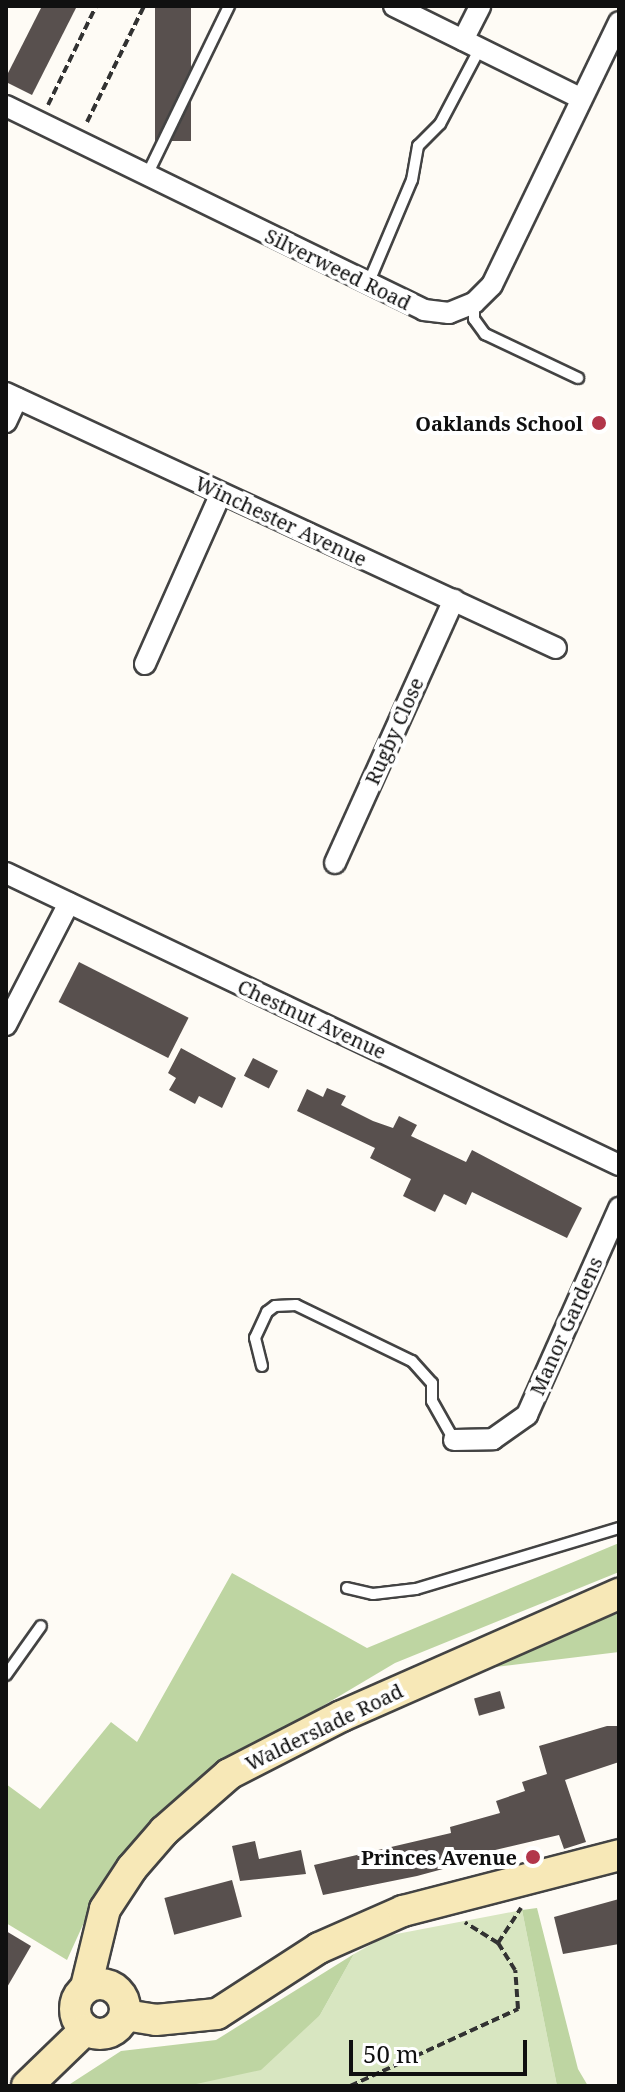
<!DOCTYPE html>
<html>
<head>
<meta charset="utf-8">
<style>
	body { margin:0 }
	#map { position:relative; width:625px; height:2092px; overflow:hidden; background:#fefbf5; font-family:"Noto Serif",serif }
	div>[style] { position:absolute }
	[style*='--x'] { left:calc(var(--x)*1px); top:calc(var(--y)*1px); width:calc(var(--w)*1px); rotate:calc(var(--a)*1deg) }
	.green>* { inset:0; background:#d8e6c1 }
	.forest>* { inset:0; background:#bed5a2 }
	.building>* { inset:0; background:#58504e; transform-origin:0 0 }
	.path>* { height:4px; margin-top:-2px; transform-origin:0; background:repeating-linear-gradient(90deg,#323232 0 8px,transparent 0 12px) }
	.roads { filter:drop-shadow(2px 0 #434343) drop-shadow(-2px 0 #434343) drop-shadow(0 2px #434343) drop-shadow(0 -2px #434343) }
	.lane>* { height:10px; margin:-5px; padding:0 5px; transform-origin:5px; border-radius:5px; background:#fff }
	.street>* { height:20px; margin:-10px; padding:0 10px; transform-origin:10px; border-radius:10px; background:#fff }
	.secondary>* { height:30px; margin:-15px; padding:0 15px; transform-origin:15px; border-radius:15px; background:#f7e8b7 }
	.secondary>.ring { margin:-15px; padding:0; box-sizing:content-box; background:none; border:30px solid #f7e8b7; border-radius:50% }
	.dots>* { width:22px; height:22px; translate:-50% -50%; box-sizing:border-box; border:4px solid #fff; border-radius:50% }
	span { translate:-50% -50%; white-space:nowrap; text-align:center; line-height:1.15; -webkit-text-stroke:8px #fff; paint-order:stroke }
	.street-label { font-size:20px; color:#101010 }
	.poi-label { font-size:20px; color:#101010; font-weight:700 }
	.right { translate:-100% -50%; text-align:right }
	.frame { position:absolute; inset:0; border:8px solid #101010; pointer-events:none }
	.scale { position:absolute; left:349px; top:2040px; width:178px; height:36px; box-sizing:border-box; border:4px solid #101010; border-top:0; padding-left:10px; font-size:24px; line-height:28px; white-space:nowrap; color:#101010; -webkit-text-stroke:6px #fff; paint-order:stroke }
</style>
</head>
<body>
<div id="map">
	<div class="green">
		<i style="clip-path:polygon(522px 1910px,557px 2086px,187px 2086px,207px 2080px,320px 2015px,354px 1954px,386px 1936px)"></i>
	</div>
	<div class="forest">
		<i style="clip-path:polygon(619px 1543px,619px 1572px,395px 1663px,191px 1784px,117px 1867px,91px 1907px,67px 1960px,6px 1923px,6px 1784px,40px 1809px,111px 1722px,137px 1742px,232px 1573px,367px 1648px)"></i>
		<i style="clip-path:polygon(619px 1613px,619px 1652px,470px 1670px)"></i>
		<i style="clip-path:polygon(537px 1908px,578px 2069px,588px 2086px,557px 2086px,522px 1910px)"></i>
		<i style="clip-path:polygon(354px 1954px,320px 2015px,261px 2070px,187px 2086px,67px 2086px,121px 2051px,216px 2040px)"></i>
	</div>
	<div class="building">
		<i style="clip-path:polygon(42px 6px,77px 6px,32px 95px,6px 82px,6px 77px)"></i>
		<i style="left:155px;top:6px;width:36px;height:135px"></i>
		<i style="left:79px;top:962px;width:123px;height:45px;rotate:27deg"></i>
		<i style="clip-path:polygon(181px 1048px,236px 1078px,222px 1108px,199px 1096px,195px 1104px,169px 1090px,176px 1078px,168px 1073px)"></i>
		<i style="left:253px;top:1058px;width:28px;height:20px;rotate:27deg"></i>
		<i style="clip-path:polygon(327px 1088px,346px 1096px,341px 1105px,373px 1121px,393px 1128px,399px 1116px,417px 1125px,411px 1136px,466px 1162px,472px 1150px,582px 1208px,567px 1238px,472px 1192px,466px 1205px,444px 1194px,435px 1212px,403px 1196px,411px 1179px,370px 1158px,375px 1148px,297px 1111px,307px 1089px,323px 1097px)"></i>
		<i style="left:500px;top:1691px;width:18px;height:27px;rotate:74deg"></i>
		<i style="clip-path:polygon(607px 1726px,619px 1726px,619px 1762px,565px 1780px,586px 1842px,564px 1849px,559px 1835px,453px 1860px,454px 1866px,417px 1876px,323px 1895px,314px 1865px,451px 1833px,450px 1827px,500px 1813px,496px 1801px,525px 1791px,522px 1782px,547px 1774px,539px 1746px)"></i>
		<i style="clip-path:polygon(255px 1841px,259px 1859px,301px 1850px,306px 1874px,240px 1881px,232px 1846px)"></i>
		<i style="left:232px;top:1880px;width:38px;height:70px;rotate:75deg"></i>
		<i style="clip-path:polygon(619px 1899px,619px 1944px,563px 1954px,554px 1917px)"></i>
		<i style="clip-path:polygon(6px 1931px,31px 1946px,6px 1989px)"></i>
	</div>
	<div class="path">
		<i style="--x:48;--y:105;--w:110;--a:-64.1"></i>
		<i style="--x:87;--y:122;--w:129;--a:-63.8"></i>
		<i style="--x:498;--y:1943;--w:42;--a:-56.7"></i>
		<i style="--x:350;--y:2086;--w:185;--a:-24.6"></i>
		<i style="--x:518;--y:2009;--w:39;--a:-94"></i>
		<i style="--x:515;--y:1970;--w:32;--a:-122"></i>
		<i style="--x:498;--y:1943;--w:39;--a:-148"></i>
	</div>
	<div class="roads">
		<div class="lane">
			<i style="--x:147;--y:175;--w:188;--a:-64.1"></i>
			<i style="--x:368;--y:284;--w:113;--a:-67.1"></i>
			<i style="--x:412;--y:180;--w:35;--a:-80"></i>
			<i style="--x:418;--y:146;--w:31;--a:-45"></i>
			<i style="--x:440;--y:124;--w:86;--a:-62.2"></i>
			<i style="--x:474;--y:303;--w:16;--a:90"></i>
			<i style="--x:474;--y:319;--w:19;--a:54"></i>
			<i style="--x:485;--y:334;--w:103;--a:25.3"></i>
			<i style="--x:262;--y:1366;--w:29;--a:-104"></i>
			<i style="--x:255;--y:1338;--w:29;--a:-65"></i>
			<i style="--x:267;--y:1312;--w:10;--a:-37"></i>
			<i style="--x:275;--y:1306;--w:21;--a:-3"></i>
			<i style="--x:296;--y:1305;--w:129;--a:25.8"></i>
			<i style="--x:412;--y:1361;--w:30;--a:48"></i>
			<i style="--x:432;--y:1383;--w:18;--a:90"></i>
			<i style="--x:432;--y:1401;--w:45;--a:60.6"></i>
			<i style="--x:347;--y:1588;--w:27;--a:13"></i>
			<i style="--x:373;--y:1594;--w:43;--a:-6.6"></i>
			<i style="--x:416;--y:1589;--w:212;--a:-16.7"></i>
			<i style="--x:6;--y:1675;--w:60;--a:-54.5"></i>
		</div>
		<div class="street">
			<i style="--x:394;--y:6;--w:208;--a:26.3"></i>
			<i style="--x:463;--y:40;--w:38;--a:-63"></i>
			<i style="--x:6;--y:106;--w:465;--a:26"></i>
			<i style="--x:424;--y:310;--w:25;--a:7"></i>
			<i style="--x:449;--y:313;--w:27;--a:-22"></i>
			<i style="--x:474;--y:303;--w:25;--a:-45"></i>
			<i style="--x:492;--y:285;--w:292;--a:-64.2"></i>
			<i style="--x:6;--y:393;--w:606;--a:24.87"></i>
			<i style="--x:6;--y:422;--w:26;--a:-65"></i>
			<i style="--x:145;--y:664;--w:187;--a:-66"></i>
			<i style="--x:335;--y:863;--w:289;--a:-65.7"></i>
			<i style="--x:6;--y:873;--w:679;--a:25.47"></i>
			<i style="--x:6;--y:1025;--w:137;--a:-62.7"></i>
			<i style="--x:454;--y:1440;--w:39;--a:-1"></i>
			<i style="--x:493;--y:1439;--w:42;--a:-35.2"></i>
			<i style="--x:527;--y:1415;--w:227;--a:-66"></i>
		</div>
		<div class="secondary">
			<i class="ring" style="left:75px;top:1984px;width:20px;height:20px"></i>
			<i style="--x:86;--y:1987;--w:80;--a:-76.3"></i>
			<i style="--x:105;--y:1909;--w:49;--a:-56.6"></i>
			<i style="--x:132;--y:1868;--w:49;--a:-49.1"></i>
			<i style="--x:164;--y:1831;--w:86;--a:-41.2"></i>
			<i style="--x:229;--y:1774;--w:127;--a:-27.2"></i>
			<i style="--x:342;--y:1716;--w:303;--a:-23.8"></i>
			<i style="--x:125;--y:2015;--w:31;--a:9"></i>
			<i style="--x:156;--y:2020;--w:61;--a:-5.6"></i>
			<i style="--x:217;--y:2014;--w:121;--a:-32.9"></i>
			<i style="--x:319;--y:1948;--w:92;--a:-23.8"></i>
			<i style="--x:403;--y:1911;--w:223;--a:-14.5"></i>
			<i style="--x:27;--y:2086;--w:81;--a:-44"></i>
		</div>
	</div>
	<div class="dots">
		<i style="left:599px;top:423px;background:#b2364a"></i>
		<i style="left:533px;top:1857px;background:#b2364a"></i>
	</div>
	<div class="street-label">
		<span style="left:338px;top:269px;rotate:26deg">Silverweed Road</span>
		<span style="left:281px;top:521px;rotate:25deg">Winchester Avenue</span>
		<span style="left:394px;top:731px;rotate:-66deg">Rugby Close</span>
		<span style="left:312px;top:1019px;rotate:25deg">Chestnut Avenue</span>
		<span style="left:566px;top:1326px;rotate:-66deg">Manor Gardens</span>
		<span style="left:324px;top:1727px;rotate:-26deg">Walderslade Road</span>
	</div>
	<div class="poi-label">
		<span class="right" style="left:583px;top:423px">Oaklands School</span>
		<span class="right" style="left:517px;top:1857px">Princes Avenue</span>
	</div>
	<div class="frame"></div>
	<div class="scale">50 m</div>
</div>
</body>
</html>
